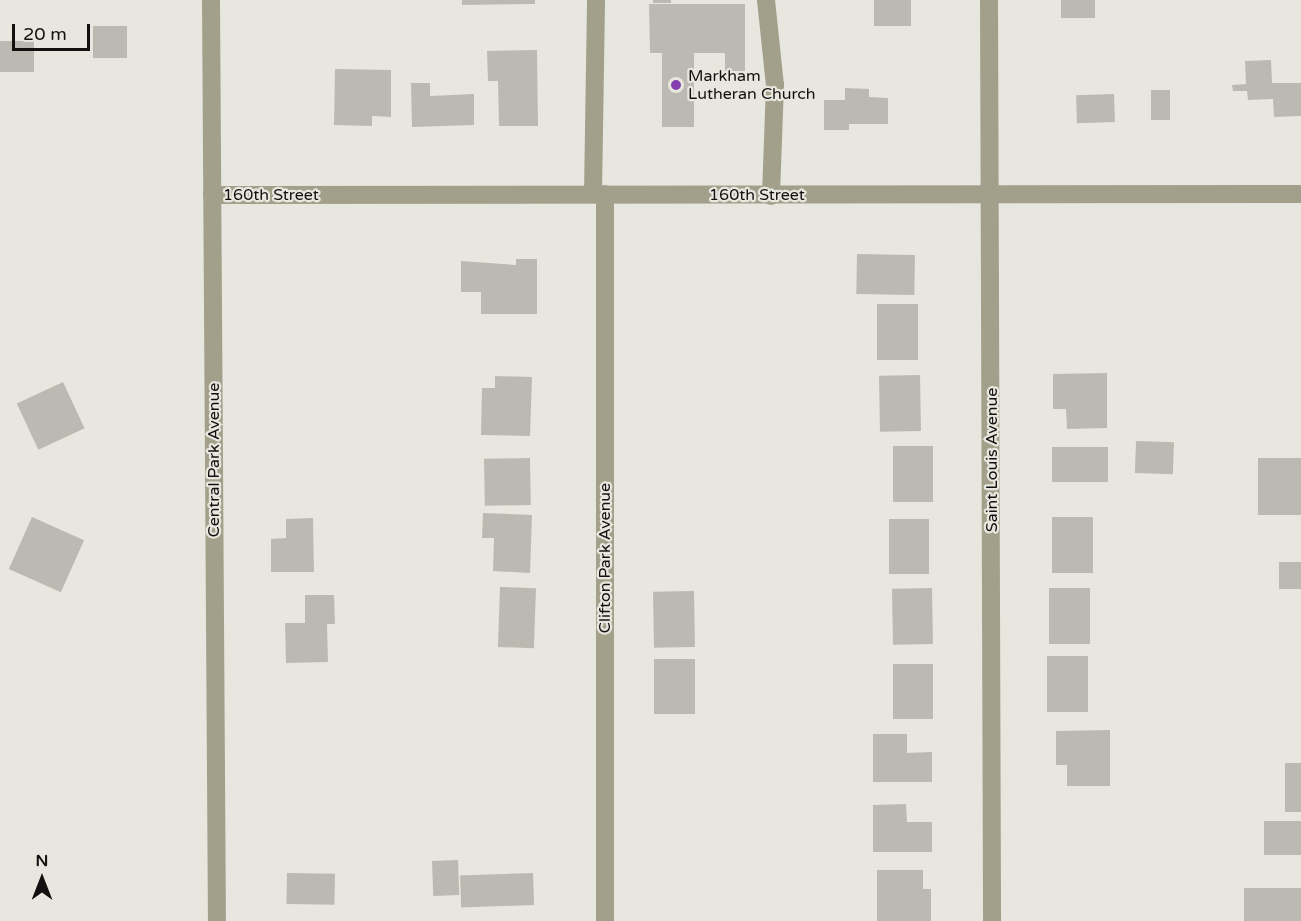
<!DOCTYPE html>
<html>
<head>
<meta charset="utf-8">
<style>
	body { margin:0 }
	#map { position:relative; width:1301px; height:921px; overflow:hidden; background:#e8e7df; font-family:"Varela Round",sans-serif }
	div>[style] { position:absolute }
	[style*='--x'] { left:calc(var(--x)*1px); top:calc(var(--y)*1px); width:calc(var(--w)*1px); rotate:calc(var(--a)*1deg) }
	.building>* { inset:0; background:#bbbab2; transform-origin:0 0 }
	.minor>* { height:18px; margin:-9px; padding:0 9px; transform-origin:9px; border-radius:9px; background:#a2a08b }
	.dots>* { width:16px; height:16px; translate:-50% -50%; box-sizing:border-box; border:3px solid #e8e7df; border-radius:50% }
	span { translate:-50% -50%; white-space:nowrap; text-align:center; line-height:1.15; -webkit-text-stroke:4.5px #e8e7df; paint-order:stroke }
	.poi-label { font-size:16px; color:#12110f }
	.left { translate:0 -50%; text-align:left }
	.street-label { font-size:16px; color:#12110f }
	.north { position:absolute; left:12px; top:849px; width:60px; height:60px; -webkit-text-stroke:4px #e8e7df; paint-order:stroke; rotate:0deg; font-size:16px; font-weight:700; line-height:24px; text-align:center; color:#12110f }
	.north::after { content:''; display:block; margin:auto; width:21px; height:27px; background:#12110f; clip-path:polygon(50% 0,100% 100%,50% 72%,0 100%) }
	.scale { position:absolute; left:12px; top:24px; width:78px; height:27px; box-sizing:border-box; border:3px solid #12110f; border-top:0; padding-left:8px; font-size:18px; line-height:21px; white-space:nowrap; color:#12110f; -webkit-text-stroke:4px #e8e7df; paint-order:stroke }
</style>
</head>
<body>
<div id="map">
	<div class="building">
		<i style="clip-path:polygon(462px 0,535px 0,535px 4px,462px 5px)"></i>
		<i style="left:653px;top:0;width:18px;height:3px"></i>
		<i style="left:874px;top:0;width:37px;height:26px"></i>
		<i style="left:1061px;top:0;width:34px;height:18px"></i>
		<i style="clip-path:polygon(649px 4px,745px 4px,745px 71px,725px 71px,725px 53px,694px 53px,694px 127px,662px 127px,662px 53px,650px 53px)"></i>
		<i style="left:93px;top:26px;width:34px;height:32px"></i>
		<i style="left:0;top:41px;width:34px;height:31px"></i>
		<i style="clip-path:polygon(537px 50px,538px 126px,499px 126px,498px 81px,488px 81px,487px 51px)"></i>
		<i style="clip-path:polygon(1271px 60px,1272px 83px,1301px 83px,1301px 116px,1274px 117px,1273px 99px,1248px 100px,1247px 91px,1233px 91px,1232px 85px,1246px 84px,1245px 61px)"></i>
		<i style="clip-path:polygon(335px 69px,391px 70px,391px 117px,372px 116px,372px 126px,334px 125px)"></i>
		<i style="clip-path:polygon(411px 83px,430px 83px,430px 96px,474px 94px,474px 125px,412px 127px)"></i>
		<i style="clip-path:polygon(845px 88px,869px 89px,869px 97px,888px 98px,888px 124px,849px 124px,849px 130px,824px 130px,824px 100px,845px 100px)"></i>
		<i style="left:1151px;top:90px;width:19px;height:30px"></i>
		<i style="left:1114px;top:94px;width:28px;height:38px;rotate:88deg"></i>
		<i style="left:857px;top:254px;width:58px;height:40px;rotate:1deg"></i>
		<i style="clip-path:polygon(516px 259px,537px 259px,537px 314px,481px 314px,481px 292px,461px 292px,461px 261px,516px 265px)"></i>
		<i style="left:877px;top:304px;width:41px;height:56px"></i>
		<i style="clip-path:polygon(1107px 373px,1107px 428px,1067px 429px,1066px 409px,1053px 409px,1053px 374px)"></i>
		<i style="left:920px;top:375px;width:56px;height:41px;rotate:89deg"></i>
		<i style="clip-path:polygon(495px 376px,532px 377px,530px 436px,481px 435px,482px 388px,495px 388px)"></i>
		<i style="left:63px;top:382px;width:51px;height:51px;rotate:65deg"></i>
		<i style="left:1136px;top:441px;width:38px;height:32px;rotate:2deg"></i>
		<i style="left:893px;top:446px;width:40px;height:56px"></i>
		<i style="left:1108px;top:447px;width:35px;height:56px;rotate:90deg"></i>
		<i style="left:530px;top:458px;width:47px;height:46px;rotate:89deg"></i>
		<i style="left:1301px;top:458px;width:57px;height:43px;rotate:90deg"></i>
		<i style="clip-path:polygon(483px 513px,532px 515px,530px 573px,493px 571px,494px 538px,482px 538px)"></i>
		<i style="left:32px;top:517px;width:57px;height:57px;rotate:24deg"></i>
		<i style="left:1093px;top:517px;width:56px;height:41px;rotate:90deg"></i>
		<i style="clip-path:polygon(313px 518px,314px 572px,271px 572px,271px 539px,286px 538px,286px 519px)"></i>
		<i style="left:889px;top:519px;width:40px;height:55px"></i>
		<i style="left:1279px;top:562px;width:22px;height:27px"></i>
		<i style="left:500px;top:587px;width:36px;height:60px;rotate:2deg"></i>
		<i style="left:932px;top:588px;width:56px;height:40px;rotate:89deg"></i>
		<i style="left:1049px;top:588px;width:41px;height:56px"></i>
		<i style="left:694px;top:591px;width:56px;height:41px;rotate:89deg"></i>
		<i style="clip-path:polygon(305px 595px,334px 595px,335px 624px,327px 624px,328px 662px,286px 663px,285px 623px,305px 623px)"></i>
		<i style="left:1047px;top:656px;width:41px;height:56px"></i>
		<i style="left:654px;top:659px;width:41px;height:55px"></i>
		<i style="left:893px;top:664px;width:40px;height:55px"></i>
		<i style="clip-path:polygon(1110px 730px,1110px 786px,1067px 786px,1067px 765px,1056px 765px,1056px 731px)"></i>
		<i style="clip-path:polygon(873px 734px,907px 734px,907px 753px,932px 752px,932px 782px,873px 782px)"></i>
		<i style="left:1301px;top:763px;width:49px;height:16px;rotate:90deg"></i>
		<i style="clip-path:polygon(906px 804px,907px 822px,932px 822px,932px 852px,873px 852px,873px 805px)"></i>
		<i style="left:1264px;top:821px;width:37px;height:34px"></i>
		<i style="left:458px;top:860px;width:35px;height:26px;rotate:88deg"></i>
		<i style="clip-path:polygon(877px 870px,923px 870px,923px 889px,931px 889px,931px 921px,877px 921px)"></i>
		<i style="left:287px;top:873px;width:48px;height:31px;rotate:1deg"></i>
		<i style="left:533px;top:873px;width:32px;height:73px;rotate:88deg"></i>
		<i style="left:1244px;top:888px;width:57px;height:33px"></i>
	</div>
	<div class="minor">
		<i style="--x:211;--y:0;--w:921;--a:89.63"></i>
		<i style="--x:766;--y:0;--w:85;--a:84"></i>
		<i style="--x:775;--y:85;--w:111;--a:92.1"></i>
		<i style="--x:989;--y:0;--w:921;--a:89.81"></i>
		<i style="--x:593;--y:194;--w:194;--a:-89.1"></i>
		<i style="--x:605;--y:194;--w:727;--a:90"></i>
		<i style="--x:212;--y:195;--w:1089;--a:-0.05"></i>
	</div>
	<div class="dots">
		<i style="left:676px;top:85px;background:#853daf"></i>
	</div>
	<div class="poi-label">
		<span class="left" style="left:688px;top:85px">Markham<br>Lutheran Church</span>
	</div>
	<div class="street-label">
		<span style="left:271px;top:195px">160th Street</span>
		<span style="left:757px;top:195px">160th Street</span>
		<span style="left:214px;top:460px;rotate:-90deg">Central Park Avenue</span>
		<span style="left:992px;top:460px;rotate:-90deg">Saint Louis Avenue</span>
		<span style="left:605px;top:558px;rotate:-90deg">Clifton Park Avenue</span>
	</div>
	<div class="north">N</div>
	<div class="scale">20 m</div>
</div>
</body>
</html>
